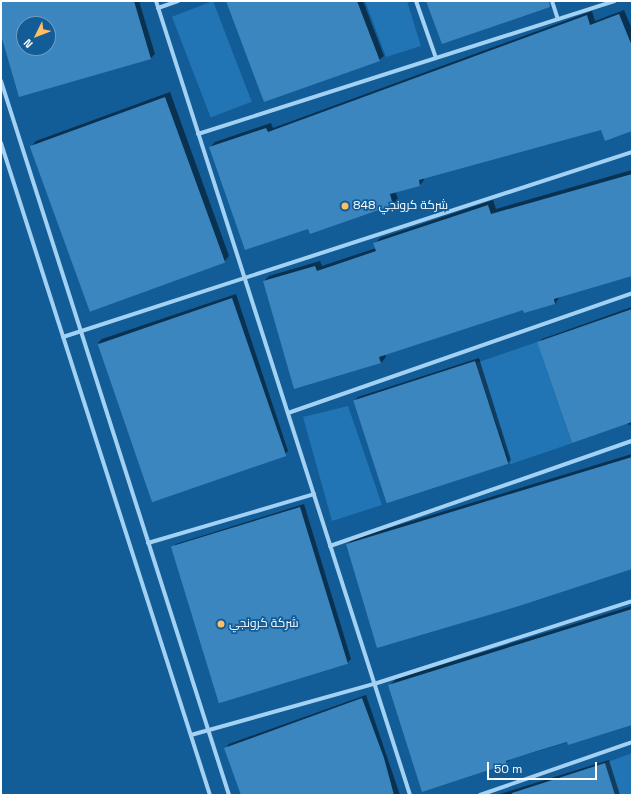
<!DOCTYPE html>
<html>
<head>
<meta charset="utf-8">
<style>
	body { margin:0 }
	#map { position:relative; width:633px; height:796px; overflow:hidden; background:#125c97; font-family:"Space Grotesk",Cairo,sans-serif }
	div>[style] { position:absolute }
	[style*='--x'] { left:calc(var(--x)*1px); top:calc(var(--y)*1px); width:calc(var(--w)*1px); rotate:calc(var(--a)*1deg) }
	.green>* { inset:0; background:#2175b4; transform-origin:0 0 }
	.shadow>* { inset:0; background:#0007 }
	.building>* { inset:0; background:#3b86bf; transform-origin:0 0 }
	.minor>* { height:4px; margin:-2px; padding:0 2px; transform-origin:2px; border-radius:2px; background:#a2d1f3 }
	.dots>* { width:11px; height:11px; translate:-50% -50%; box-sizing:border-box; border:2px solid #125c97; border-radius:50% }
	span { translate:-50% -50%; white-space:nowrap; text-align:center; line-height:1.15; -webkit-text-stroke:3.5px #125c97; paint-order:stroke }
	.poi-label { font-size:12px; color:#fff }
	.left { translate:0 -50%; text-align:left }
	.frame { position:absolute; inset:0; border:2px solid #fff; pointer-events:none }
	.north { position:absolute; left:16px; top:16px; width:40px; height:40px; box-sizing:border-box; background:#125c97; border:1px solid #719dc1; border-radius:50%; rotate:227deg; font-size:11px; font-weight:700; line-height:16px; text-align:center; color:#fff }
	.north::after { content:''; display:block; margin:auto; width:14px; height:18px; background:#ffbf65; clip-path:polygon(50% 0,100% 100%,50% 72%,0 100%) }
	.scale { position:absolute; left:487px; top:762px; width:110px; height:18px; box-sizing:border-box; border:2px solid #fff; border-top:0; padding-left:5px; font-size:12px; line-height:14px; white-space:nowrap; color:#fff; -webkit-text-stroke:3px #125c97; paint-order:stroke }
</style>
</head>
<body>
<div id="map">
	<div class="green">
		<i style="left:213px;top:1px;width:108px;height:44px;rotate:69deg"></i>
		<i style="clip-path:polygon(365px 1px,407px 1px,421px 46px,386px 57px)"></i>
		<i style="left:537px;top:342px;width:107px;height:65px;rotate:71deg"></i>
		<i style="clip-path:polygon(348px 406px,382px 505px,332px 521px,303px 417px)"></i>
		<i style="clip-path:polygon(632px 753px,632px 795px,615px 795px,605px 763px)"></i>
	</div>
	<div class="shadow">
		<i style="clip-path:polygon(evenodd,1px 1px,139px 1px,155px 54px,151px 58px,20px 96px,1px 32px,1px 1px,24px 24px,48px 24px,48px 48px,24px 48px,24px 24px)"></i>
		<i style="clip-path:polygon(227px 1px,363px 1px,384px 56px,379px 60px)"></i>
		<i style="clip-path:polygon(624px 10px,632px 29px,632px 130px,601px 129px,424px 177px,424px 180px,420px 185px,395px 191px,398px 199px,393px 204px,311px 233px,309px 227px,210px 147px,215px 142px,271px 123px,273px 128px,592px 11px,595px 21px)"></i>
		<i style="clip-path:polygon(170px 92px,229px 256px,224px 262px,31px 147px,36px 141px)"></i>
		<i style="clip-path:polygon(632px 170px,632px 275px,560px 296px,555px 304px,524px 308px,385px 354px,386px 357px,381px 363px,264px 281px,269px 276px,320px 261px,322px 266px,376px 248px,374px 244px,380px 238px,493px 200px,496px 209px)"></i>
		<i style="clip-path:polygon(236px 294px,288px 451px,284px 455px,98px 343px,102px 339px)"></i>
		<i style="clip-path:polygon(632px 307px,632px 424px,629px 425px,538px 343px,542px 339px)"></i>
		<i style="clip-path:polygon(479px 358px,511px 460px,507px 464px,354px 401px,358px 397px)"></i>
		<i style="clip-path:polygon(632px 454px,632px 567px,347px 544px,353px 539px)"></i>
		<i style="clip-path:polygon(304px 504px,351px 659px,347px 663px,172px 548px,176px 544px)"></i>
		<i style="clip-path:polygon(632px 606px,632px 723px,511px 759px,506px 763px,389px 686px,396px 679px)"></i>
		<i style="clip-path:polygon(366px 695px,400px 795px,242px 795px,225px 749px,229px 744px)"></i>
		<i style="clip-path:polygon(609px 760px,620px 795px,499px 795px,500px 794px)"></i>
	</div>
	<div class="building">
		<i style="clip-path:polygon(evenodd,1px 1px,134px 1px,151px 59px,19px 97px,1px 35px,1px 1px,24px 24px,48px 24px,48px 48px,24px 48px,24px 24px)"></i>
		<i style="clip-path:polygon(226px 1px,357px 1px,380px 61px,264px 102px)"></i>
		<i style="clip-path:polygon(426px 1px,549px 1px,550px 7px,442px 44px)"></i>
		<i style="clip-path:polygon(619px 14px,632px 46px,632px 131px,605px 141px,601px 130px,419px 180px,420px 186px,390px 194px,393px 205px,310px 234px,308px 229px,245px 250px,209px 147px,266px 128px,268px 132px,587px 15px,590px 25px)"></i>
		<i style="left:165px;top:97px;width:176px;height:144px;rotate:70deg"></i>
		<i style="clip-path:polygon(632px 174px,632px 276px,554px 299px,555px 304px,524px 313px,523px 310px,379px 357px,381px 363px,294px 389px,263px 281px,315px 266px,317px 271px,376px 251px,373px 243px,488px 205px,491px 214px)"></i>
		<i style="left:232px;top:298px;width:167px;height:142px;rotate:71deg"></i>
		<i style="clip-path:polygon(632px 309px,632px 422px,572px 443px,537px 342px)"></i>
		<i style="left:475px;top:361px;width:108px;height:128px;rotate:72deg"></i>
		<i style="clip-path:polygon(632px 457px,632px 569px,519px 606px,377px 648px,346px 544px)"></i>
		<i style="left:300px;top:507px;width:164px;height:135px;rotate:73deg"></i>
		<i style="clip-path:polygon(632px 609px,632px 725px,568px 745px,567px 742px,537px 751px,506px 761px,507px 764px,422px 792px,388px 685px)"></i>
		<i style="clip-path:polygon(362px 698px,384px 758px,394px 795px,241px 795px,224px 748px)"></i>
		<i style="clip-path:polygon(605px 763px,615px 795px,512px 795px,512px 793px)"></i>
	</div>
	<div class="minor">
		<i style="--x:156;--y:1;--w:834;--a:72.26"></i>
		<i style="--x:416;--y:1;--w:60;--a:70.7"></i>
		<i style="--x:552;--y:1;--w:19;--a:72"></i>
		<i style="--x:158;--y:8;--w:21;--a:-19"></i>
		<i style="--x:1;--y:81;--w:750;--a:72.29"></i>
		<i style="--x:198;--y:134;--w:437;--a:-17.7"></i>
		<i style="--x:1;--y:143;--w:685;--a:72.23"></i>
		<i style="--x:63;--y:337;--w:598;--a:-18.01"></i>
		<i style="--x:288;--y:413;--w:364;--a:-19.2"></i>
		<i style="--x:148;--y:543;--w:173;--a:-16.4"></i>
		<i style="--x:330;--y:546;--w:320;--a:-19.2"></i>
		<i style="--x:191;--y:735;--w:190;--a:-15.6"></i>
		<i style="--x:374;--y:684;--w:271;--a:-17.8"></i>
		<i style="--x:480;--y:795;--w:161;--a:-19.2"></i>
	</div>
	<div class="dots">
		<i style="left:345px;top:206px;background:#ffbf65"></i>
		<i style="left:221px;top:624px;background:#ffbf65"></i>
	</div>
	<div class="poi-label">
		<span class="left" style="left:353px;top:206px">شركة كرونجي 848</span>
		<span class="left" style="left:229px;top:624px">شركة كرونجي</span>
	</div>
	<div class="frame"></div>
	<div class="north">N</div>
	<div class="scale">50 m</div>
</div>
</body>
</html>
